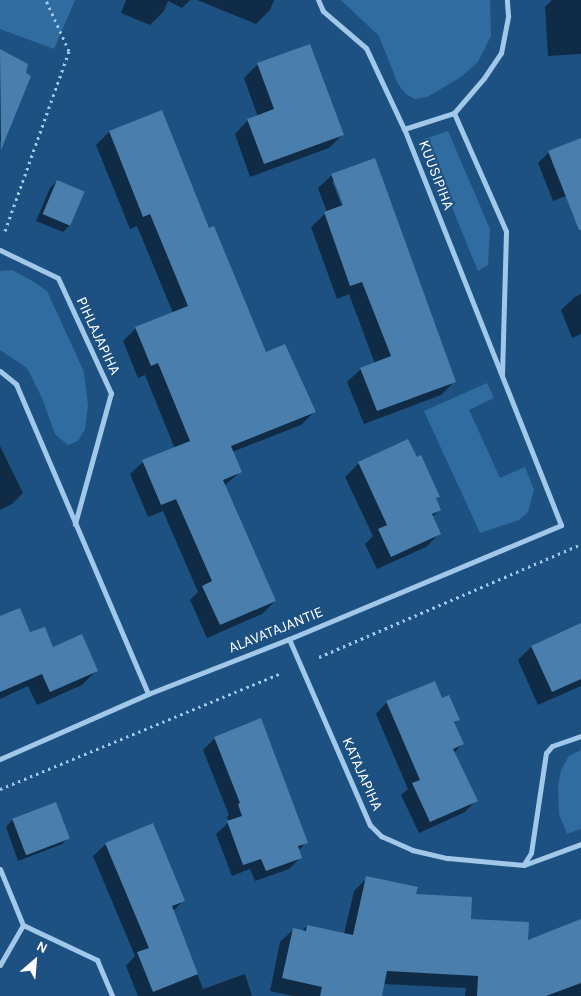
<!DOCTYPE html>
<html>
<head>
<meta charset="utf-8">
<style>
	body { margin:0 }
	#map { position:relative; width:581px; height:996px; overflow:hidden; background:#1d5182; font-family:Karla,sans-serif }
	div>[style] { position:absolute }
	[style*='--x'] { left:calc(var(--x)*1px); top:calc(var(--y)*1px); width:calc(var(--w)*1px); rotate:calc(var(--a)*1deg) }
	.green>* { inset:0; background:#316ca0 }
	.shadow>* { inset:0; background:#0007 }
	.building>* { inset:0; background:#4a7eac; transform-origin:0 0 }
	.path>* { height:3px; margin-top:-1.5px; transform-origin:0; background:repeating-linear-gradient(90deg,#a2c8e9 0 2.5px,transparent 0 6.5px) }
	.minor>* { height:5px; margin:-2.5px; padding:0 2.5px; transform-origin:2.5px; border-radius:2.5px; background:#a2c8e9 }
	span { translate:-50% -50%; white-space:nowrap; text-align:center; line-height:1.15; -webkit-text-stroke:4px #1d5182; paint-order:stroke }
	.street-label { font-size:15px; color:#fff }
	.north { position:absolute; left:10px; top:936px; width:50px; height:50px; -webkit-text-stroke:4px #1d5182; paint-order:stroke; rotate:27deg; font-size:14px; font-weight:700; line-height:20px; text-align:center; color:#fff }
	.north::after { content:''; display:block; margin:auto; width:18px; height:22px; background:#fff; clip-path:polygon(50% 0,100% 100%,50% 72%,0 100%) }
</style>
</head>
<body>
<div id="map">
	<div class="green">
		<i style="clip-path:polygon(0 0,75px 0,54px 49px,0 29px)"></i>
		<i style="clip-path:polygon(341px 0,490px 0,491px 36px,478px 62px,461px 77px,427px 97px,414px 99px,406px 94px,398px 84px,379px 36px)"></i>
		<i style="clip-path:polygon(448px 131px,490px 229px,488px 265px,478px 271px,424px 139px)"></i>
		<i style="clip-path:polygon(12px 270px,31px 280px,47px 291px,84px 372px,88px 406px,85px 429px,78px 441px,68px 445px,55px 434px,42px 398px,27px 368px,0 350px,0 271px)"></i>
		<i style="clip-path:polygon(487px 383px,494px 398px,469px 410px,500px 478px,525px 467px,534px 490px,528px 512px,519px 520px,480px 533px,424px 411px)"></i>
		<i style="clip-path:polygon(581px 750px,581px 829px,567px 834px,559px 814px,558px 787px,561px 770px,569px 756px)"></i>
	</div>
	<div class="shadow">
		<i style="clip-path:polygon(126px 0,190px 0,182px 8px,168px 1px,164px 11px,150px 25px,121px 13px)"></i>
		<i style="clip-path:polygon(197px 0,274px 0,270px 10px,256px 24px)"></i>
		<i style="clip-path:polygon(552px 0,581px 0,581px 54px,548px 56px,545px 7px)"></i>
		<i style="clip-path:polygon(5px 53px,4px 138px,0 142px,0 58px)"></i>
		<i style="clip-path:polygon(258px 64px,342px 135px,329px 148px,250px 177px,235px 134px,248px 120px,258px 117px,244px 78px)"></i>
		<i style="clip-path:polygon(161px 111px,209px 230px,265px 354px,314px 412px,301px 425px,232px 452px,240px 472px,224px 486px,275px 601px,262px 614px,207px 638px,190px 600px,198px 592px,163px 511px,148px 517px,130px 474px,143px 462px,175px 449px,145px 375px,138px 378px,123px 341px,136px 328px,173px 313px,137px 226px,130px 229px,96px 145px,109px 132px)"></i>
		<i style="clip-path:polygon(581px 140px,581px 190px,553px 201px,538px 163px,549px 152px)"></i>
		<i style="clip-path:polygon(evenodd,332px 175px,455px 381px,441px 395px,364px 424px,347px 382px,361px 369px,375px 364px,349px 294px,337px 299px,311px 227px,327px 212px,318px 188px,332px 175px,332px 181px,335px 181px,346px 210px,344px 211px,332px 181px)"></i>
		<i style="clip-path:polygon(57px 181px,70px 225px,63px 232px,36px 221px,50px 188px)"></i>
		<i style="clip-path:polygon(581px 294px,581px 334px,572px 338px,561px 310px,575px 297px)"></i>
		<i style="clip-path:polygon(0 446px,23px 493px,12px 504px,0 510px)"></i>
		<i style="clip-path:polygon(359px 463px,438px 497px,435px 500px,439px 510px,432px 517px,440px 533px,426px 547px,377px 569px,365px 544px,373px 536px,345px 477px)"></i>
		<i style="clip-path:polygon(0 617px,52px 649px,96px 671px,82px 685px,37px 705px,28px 686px,0 699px)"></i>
		<i style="clip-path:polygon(581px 625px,581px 686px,538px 705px,518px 660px,531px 647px)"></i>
		<i style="clip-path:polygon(387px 702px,458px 720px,453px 724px,462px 744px,454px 753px,476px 800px,465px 812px,419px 833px,401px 795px,408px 789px,376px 714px)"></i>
		<i style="clip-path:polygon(215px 738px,306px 842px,298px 851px,300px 858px,289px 869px,255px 881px,250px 869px,232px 876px,216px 834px,229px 822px,227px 817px,229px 815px,203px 750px)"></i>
		<i style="clip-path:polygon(55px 804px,68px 837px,62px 844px,18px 861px,6px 827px,12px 820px)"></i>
		<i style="clip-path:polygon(106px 844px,184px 900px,173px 911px,203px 989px,245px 974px,252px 996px,138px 996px,126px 966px,135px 956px,93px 856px)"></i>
		<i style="clip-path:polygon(367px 878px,526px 942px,581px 920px,581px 996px,465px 996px,466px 988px,383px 984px,380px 996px,293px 996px,270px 991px,280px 942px,293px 930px,302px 931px,307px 926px,344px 934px,354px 891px)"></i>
	</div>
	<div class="building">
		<i style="clip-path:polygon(310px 44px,344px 135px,264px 164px,247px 119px,274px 109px,257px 63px)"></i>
		<i style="clip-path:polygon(0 49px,28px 64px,26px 73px,31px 76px,1px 150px)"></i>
		<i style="clip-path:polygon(162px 110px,209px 228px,214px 226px,266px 352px,285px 344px,316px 412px,231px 446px,242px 472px,223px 480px,276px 601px,220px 625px,202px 586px,212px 581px,176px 499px,161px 505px,142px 460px,190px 441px,158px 363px,151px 366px,135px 327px,188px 306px,150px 214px,143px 217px,109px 131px)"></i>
		<i style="clip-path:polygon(581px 138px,581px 230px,579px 230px,548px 151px)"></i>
		<i style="clip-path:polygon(375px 158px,456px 382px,377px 411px,360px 368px,391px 356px,362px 282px,350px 286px,324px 212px,343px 205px,331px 174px)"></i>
		<i style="left:57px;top:180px;width:30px;height:37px;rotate:23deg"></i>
		<i style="clip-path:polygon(408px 439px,417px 457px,421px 455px,440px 497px,436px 498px,441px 510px,432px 514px,441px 534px,391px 557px,378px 529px,387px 525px,358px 462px)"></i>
		<i style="clip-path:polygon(20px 608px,30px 632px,45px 627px,53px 647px,82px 634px,98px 671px,50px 692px,42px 674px,0 692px,0 616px)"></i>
		<i style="clip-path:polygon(581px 623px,581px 679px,552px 692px,531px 646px)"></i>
		<i style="clip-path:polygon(435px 681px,442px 698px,449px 695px,460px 720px,454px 722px,464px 744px,453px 749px,478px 801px,430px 822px,412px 783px,420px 780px,386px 701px)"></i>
		<i style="clip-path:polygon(261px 718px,308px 843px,298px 846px,302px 858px,266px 871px,261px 859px,243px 865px,227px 821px,242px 816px,238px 804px,240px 803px,214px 737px)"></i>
		<i style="left:56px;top:802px;width:39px;height:47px;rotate:69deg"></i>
		<i style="clip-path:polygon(153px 823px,185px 901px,172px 906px,198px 974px,153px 992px,137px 952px,149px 948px,105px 843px)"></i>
		<i style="clip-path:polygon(366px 876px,418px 887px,416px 894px,472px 897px,471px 919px,529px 922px,528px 940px,581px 919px,581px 983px,546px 996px,477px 996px,478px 976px,387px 971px,382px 996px,320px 996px,322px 987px,282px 978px,293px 928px,306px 931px,307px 925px,353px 935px)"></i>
	</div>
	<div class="path">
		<i style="--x:5;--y:231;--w:191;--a:-70.4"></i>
		<i style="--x:69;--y:51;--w:56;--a:-114.3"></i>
		<i style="--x:319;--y:657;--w:285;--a:-23.3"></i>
		<i style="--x:0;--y:789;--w:304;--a:-22.4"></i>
	</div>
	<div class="minor">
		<i style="--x:404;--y:129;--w:52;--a:-17.7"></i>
		<i style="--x:0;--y:250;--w:64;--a:25.8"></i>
		<i style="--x:58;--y:278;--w:127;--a:65.3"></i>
		<i style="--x:111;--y:393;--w:136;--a:105.4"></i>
		<i style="--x:0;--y:371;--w:21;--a:39"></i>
		<i style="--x:16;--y:384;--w:337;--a:66.9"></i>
		<i style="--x:502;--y:375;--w:144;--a:-88.4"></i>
		<i style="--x:506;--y:231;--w:129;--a:-113.8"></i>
		<i style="--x:454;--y:113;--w:46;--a:-49.4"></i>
		<i style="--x:484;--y:78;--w:30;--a:-56"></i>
		<i style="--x:501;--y:53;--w:38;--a:-79"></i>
		<i style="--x:508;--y:16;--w:16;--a:-94"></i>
		<i style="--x:289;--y:639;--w:203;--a:66.5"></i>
		<i style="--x:370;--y:825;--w:16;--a:45"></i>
		<i style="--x:381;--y:836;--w:34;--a:24"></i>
		<i style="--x:412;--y:850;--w:37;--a:13"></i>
		<i style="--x:448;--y:858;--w:76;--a:5.3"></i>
		<i style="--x:524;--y:865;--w:61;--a:-20.2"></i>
		<i style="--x:0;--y:759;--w:162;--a:-23.7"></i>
		<i style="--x:148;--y:694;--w:151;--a:-21.3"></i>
		<i style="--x:289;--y:639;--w:295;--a:-22.7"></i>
		<i style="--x:561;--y:525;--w:426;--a:-111.6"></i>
		<i style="--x:404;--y:129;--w:89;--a:-115.1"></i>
		<i style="--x:366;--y:48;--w:57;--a:-139.3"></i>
		<i style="--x:323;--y:11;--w:12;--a:-114"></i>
		<i style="--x:524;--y:864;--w:13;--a:-58"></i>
		<i style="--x:531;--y:853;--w:101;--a:-81.5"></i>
		<i style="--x:546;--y:753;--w:9;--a:-49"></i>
		<i style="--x:552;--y:746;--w:31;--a:-19"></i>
		<i style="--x:0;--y:869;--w:61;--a:67.7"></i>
		<i style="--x:23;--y:925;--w:82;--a:25.3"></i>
		<i style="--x:97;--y:960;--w:39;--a:67"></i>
		<i style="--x:0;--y:965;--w:46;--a:-60.1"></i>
	</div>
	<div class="street-label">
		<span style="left:436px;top:175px;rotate:69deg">KUUSIPIHA</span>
		<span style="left:98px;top:336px;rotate:65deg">PIHLAJAPIHA</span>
		<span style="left:276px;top:630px;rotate:-22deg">ALAVATAJANTIE</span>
		<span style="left:362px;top:774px;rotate:66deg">KATAJAPIHA</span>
	</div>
	<div class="north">N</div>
</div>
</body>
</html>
